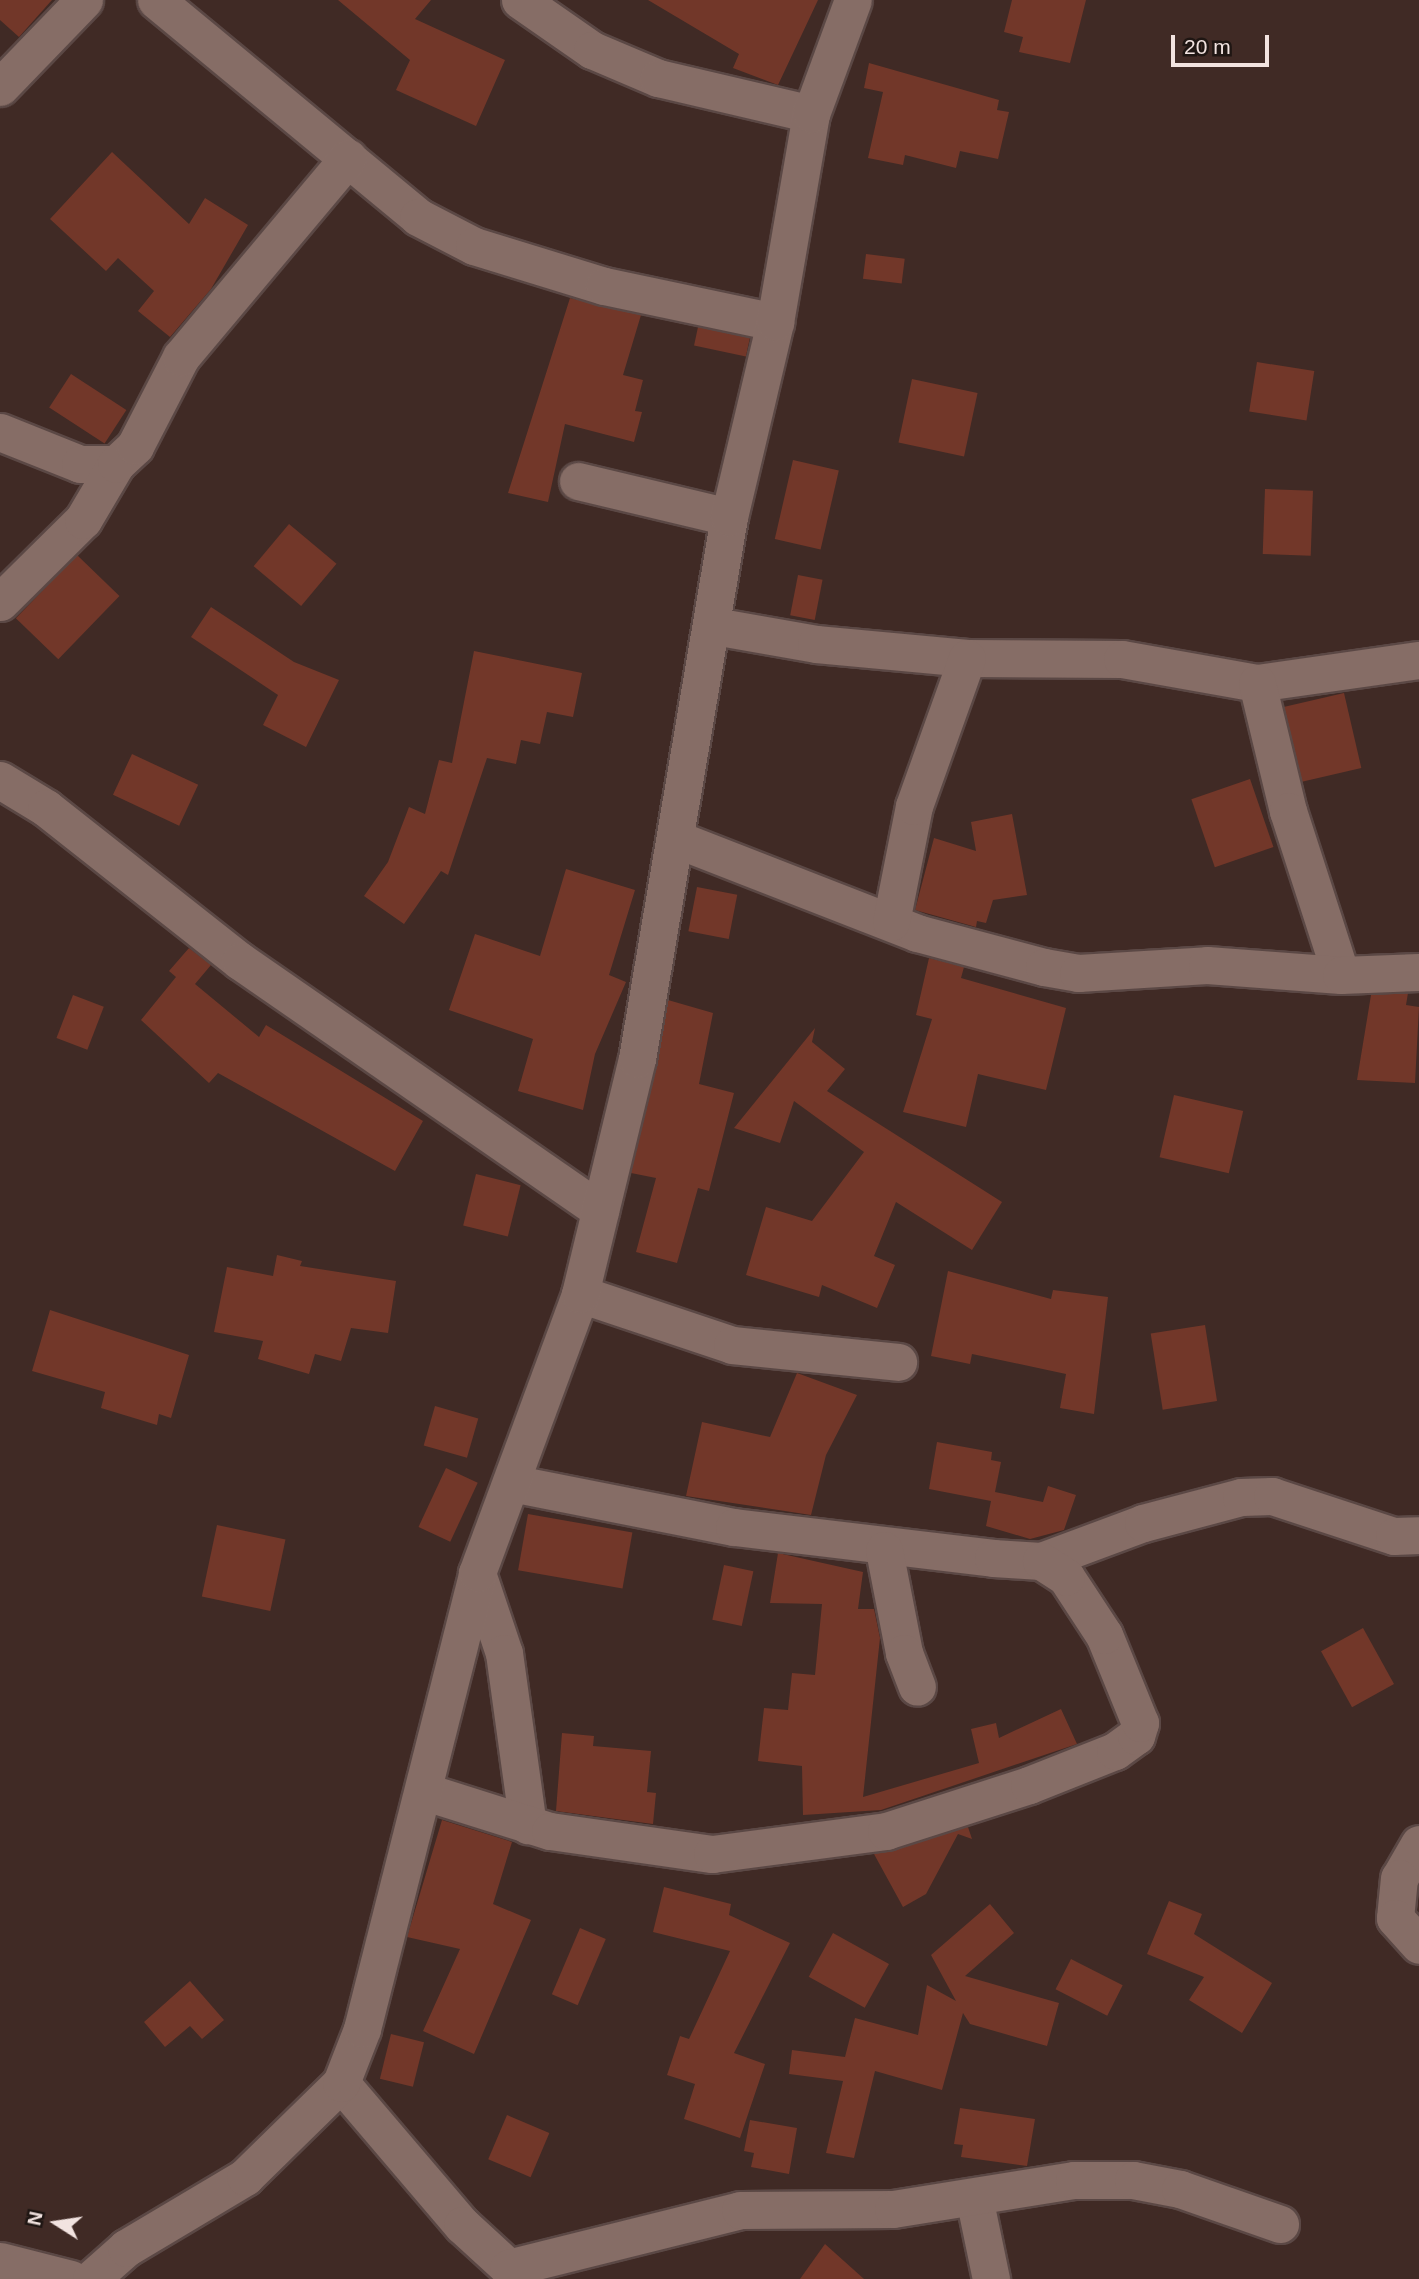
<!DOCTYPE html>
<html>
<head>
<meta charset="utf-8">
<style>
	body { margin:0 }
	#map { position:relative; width:1419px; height:2279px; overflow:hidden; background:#402a25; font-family:Helvetica,sans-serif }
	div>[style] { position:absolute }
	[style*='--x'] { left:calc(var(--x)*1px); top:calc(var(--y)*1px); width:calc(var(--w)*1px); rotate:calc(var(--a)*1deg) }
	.building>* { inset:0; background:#723729; transform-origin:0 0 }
	.roads { filter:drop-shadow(2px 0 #5b4845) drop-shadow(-2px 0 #5b4845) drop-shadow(0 2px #5b4845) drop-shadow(0 -2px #5b4845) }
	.street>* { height:37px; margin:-18.5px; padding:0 18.5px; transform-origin:18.5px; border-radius:18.5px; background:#866d66 }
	span { translate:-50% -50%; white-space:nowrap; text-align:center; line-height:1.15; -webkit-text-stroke:6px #1f1613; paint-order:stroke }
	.north { position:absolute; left:21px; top:2188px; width:70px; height:70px; -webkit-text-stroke:5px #1f1613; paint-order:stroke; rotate:282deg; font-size:19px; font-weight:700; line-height:28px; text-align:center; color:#f2e3e0 }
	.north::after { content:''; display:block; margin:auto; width:24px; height:32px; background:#f2e3e0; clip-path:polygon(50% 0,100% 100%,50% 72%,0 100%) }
	.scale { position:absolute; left:1171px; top:35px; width:98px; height:32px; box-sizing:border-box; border:4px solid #f2e3e0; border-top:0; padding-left:9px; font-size:21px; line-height:24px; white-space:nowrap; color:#f2e3e0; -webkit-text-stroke:5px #1f1613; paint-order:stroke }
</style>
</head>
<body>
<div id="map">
	<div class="building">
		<i style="clip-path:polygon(0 0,52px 0,19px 37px,0 20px)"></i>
		<i style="clip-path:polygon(338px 0,431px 0,415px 19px,505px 60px,476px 126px,396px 90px,410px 60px)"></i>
		<i style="clip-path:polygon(648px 0,818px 0,778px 85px,733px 68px,739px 54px)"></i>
		<i style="clip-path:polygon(1012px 0,1086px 0,1070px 63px,1019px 52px,1023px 37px,1004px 32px)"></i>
		<i style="clip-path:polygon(869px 63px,999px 100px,997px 110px,1009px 112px,998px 159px,960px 151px,956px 168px,905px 155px,903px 165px,868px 158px,883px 92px,864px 88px)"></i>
		<i style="clip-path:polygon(112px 152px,189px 224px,205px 198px,248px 225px,211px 289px,170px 337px,138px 311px,154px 291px,118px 258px,106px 271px,50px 219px)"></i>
		<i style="left:866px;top:254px;width:39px;height:25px;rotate:7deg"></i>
		<i style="clip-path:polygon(570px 298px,641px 315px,623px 375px,643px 380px,635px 411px,642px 412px,634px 442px,565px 424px,548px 502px,508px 493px)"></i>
		<i style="left:698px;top:327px;width:53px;height:19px;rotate:12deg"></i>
		<i style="left:1257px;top:362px;width:58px;height:50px;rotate:9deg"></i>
		<i style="left:71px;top:374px;width:66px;height:40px;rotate:33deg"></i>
		<i style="left:912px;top:379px;width:67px;height:65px;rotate:12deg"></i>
		<i style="left:793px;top:460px;width:47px;height:81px;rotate:13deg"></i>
		<i style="left:1265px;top:489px;width:48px;height:65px;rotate:2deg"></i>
		<i style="left:289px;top:524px;width:62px;height:55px;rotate:40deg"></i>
		<i style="left:77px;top:555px;width:59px;height:88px;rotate:44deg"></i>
		<i style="left:798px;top:575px;width:25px;height:41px;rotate:11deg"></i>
		<i style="clip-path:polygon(211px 607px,294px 662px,339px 680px,306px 747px,263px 725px,278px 695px,191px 637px)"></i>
		<i style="clip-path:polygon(474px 651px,582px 673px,573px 717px,547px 712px,540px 744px,521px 740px,516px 764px,487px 758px,448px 875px,441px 871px,404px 924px,364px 896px,388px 862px,409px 807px,425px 814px,439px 760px,452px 763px)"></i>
		<i style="left:1344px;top:693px;width:77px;height:62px;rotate:77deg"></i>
		<i style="left:132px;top:754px;width:73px;height:45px;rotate:25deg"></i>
		<i style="left:1250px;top:779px;width:72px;height:62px;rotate:71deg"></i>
		<i style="clip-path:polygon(1012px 814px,1027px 895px,993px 900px,986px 923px,977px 921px,976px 927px,915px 910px,934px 838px,976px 851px,971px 822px)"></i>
		<i style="clip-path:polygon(566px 869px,635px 890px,609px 975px,626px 982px,595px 1054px,583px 1110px,518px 1091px,533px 1039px,449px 1010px,475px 934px,540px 956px)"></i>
		<i style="left:697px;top:887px;width:41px;height:45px;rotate:11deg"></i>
		<i style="clip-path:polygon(189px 948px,211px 965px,195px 984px,259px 1037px,266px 1025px,423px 1121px,395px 1171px,218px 1073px,209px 1083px,141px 1020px,176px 977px,169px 971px)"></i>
		<i style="clip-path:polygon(929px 958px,964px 967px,961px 978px,1066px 1008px,1046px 1090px,978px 1074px,966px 1127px,903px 1112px,932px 1019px,916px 1015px)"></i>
		<i style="clip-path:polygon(1408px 993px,1406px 1005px,1419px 1007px,1415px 1083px,1357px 1080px,1371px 995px)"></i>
		<i style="left:73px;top:995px;width:33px;height:46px;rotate:21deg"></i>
		<i style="clip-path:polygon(668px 1000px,713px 1013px,699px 1084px,734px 1093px,709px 1191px,698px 1188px,677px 1263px,636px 1252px,656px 1178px,631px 1173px)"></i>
		<i style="clip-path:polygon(815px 1028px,812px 1042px,845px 1069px,827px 1091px,1002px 1202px,972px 1250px,896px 1202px,874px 1256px,895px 1265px,877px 1308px,822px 1285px,819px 1297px,746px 1275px,766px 1207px,812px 1221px,864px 1152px,794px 1101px,780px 1143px,734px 1128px)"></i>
		<i style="left:1174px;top:1095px;width:71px;height:64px;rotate:13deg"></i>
		<i style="left:476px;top:1174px;width:46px;height:53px;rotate:14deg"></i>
		<i style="clip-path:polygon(277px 1255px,302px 1261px,300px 1266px,396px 1281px,388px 1333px,351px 1328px,341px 1361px,315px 1354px,309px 1374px,258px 1359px,263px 1341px,214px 1332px,227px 1267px,273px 1276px)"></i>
		<i style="clip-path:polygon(948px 1271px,1051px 1299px,1053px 1290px,1108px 1297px,1094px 1414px,1060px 1408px,1066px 1374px,972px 1354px,970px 1364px,931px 1356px)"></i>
		<i style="clip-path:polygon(50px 1310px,189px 1355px,171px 1418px,159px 1414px,157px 1425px,101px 1408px,105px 1392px,32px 1371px)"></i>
		<i style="left:1205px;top:1325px;width:77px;height:55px;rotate:81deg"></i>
		<i style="clip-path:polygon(797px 1373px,857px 1395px,826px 1455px,811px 1515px,686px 1496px,702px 1422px,770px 1437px)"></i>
		<i style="left:435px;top:1406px;width:45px;height:41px;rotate:16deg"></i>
		<i style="clip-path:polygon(937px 1442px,992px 1452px,991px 1460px,1001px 1462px,995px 1492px,1043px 1502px,1048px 1486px,1076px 1495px,1064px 1530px,1030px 1539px,986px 1526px,991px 1501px,929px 1489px)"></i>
		<i style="left:446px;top:1468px;width:35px;height:65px;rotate:25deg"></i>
		<i style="left:528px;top:1514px;width:106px;height:57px;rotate:10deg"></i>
		<i style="left:217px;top:1525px;width:70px;height:73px;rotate:12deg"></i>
		<i style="clip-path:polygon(778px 1553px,863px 1572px,858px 1609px,874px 1609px,880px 1638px,863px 1797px,979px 1763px,971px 1729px,996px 1723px,999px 1738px,1061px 1709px,1077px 1744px,881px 1810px,803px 1815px,802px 1766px,758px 1761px,764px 1708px,788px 1710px,792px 1673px,815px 1675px,822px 1604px,770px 1603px)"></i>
		<i style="left:724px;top:1565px;width:30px;height:56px;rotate:12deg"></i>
		<i style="left:1363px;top:1628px;width:64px;height:48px;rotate:61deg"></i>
		<i style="clip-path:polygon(562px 1733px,594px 1736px,593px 1746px,651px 1751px,647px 1792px,656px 1793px,653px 1824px,556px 1811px)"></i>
		<i style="clip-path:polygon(442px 1820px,512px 1842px,493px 1904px,531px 1920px,474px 2054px,423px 2031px,460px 1949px,407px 1937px)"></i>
		<i style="clip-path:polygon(968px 1827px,972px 1839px,958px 1834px,926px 1894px,903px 1907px,874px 1854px)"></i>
		<i style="clip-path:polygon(664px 1887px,731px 1904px,729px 1915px,790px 1943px,734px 2053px,765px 2064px,740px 2138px,684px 2119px,695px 2084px,667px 2075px,680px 2036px,689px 2039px,730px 1951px,653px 1932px)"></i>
		<i style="clip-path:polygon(1169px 1901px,1202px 1914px,1194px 1934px,1272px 1983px,1242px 2033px,1189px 2000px,1204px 1977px,1147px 1954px)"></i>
		<i style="clip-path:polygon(990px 1904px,1014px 1933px,965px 1976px,1059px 2003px,1047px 2046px,970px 2024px,963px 2013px,942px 2090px,875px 2071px,854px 2158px,826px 2153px,843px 2081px,789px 2074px,792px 2050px,845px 2057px,855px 2018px,918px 2035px,927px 1985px,956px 2001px,931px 1955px)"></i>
		<i style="left:580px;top:1928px;width:28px;height:72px;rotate:23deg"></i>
		<i style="left:833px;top:1933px;width:64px;height:50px;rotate:29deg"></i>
		<i style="left:1071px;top:1959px;width:58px;height:34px;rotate:27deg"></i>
		<i style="clip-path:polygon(190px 1981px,224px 2020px,202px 2039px,190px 2026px,165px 2047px,144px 2022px)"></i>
		<i style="left:391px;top:2034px;width:34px;height:46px;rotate:14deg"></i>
		<i style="clip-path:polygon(960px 2108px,1035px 2119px,1027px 2166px,961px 2157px,963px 2145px,954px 2144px)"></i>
		<i style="left:507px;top:2115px;width:46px;height:48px;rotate:23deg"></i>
		<i style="clip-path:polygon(750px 2120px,797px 2128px,789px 2174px,751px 2167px,754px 2153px,744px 2151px)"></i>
		<i style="clip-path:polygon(825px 2244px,864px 2279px,800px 2279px)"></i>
	</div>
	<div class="roads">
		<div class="street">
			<i style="--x:156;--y:0;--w:340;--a:39.6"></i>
			<i style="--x:418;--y:217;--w:63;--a:27.4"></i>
			<i style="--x:474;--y:246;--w:136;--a:17.1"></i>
			<i style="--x:604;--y:286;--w:175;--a:11.9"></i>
			<i style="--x:520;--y:0;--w:88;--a:34.8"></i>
			<i style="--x:592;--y:50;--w:72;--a:23"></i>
			<i style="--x:658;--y:78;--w:157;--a:13.2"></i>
			<i style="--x:0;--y:87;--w:121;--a:-46"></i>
			<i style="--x:0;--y:432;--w:86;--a:21.8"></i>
			<i style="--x:80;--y:464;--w:36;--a:0"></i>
			<i style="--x:578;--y:481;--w:155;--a:13.4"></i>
			<i style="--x:0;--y:602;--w:117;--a:-44.7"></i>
			<i style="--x:83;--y:520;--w:65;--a:-59.5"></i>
			<i style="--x:116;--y:464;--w:26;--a:-43"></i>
			<i style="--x:135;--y:446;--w:100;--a:-62.7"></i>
			<i style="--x:181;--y:357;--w:260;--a:-50"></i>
			<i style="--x:714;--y:626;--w:104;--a:10"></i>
			<i style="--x:816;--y:644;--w:152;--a:5.3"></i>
			<i style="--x:967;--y:658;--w:155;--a:0.4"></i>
			<i style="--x:1122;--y:659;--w:137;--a:10.1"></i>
			<i style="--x:1257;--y:683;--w:164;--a:-8.1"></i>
			<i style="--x:1257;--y:683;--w:132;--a:76.4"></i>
			<i style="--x:1288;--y:811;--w:172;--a:72.1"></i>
			<i style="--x:0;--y:780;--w:54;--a:31.3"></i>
			<i style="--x:46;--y:808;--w:247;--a:38.3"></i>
			<i style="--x:240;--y:961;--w:438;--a:34.7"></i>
			<i style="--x:676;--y:839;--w:259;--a:21.3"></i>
			<i style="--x:917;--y:933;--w:131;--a:15"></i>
			<i style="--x:1044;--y:967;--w:35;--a:10"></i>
			<i style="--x:1078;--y:973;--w:129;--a:-3.5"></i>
			<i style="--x:1207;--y:965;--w:134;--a:4.3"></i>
			<i style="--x:1341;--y:975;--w:78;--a:-2.2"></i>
			<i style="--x:891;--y:922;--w:118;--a:-78.8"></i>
			<i style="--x:914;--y:806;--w:157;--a:-70.3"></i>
			<i style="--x:580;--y:1294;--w:160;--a:18.5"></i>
			<i style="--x:732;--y:1345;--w:167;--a:5.8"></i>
			<i style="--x:511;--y:1483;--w:227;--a:11.2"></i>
			<i style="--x:734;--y:1527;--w:261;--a:6.8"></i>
			<i style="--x:993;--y:1558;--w:48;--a:3.6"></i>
			<i style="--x:1041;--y:1561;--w:109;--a:-20.4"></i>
			<i style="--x:1143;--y:1523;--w:101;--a:-14.9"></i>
			<i style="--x:1241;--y:1497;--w:31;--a:-2"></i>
			<i style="--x:1272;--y:1496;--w:128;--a:18.2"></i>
			<i style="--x:1394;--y:1536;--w:25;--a:-2"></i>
			<i style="--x:884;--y:1550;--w:105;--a:79"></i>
			<i style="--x:904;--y:1653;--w:36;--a:69"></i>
			<i style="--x:477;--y:1573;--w:84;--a:71.4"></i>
			<i style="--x:504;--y:1653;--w:174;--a:82.1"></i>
			<i style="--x:426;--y:1792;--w:130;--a:17.5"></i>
			<i style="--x:550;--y:1831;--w:164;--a:8.1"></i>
			<i style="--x:712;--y:1854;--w:176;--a:-7.5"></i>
			<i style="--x:886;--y:1831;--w:150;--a:-17.8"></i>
			<i style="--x:1029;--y:1785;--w:92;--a:-21.6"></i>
			<i style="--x:1115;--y:1751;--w:26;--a:-36"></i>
			<i style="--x:1136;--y:1736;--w:14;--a:-73"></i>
			<i style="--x:1140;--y:1723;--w:95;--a:-112.2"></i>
			<i style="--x:1104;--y:1635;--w:69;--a:-123.2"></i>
			<i style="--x:1066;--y:1577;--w:30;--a:-147"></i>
			<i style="--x:1419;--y:1844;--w:39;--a:120"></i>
			<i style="--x:1399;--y:1878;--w:40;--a:95.7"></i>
			<i style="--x:1395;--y:1918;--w:36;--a:48"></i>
			<i style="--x:341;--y:2083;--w:187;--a:49.6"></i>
			<i style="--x:462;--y:2225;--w:80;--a:42.5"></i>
			<i style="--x:974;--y:2197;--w:84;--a:78.3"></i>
			<i style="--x:0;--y:2261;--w:73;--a:14.2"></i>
			<i style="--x:508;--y:2268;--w:239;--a:-14"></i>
			<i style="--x:740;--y:2210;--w:153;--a:-0.4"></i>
			<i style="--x:893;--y:2209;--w:183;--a:-9.1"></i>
			<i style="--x:1074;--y:2180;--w:59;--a:0"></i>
			<i style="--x:1133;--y:2180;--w:48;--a:10.8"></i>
			<i style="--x:1180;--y:2189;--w:106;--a:19.3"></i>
			<i style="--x:91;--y:2279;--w:47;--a:-41.5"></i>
			<i style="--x:126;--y:2248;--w:139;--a:-30.8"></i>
			<i style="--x:245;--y:2177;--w:134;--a:-44.4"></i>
			<i style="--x:341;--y:2083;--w:58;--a:-68.7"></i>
			<i style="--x:362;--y:2029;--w:470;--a:-75.8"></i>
			<i style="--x:477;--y:1573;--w:297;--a:-69.7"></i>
			<i style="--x:580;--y:1294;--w:242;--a:-76.4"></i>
			<i style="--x:637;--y:1059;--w:550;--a:-80.37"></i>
			<i style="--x:729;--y:517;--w:200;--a:-76.7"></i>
			<i style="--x:775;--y:322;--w:211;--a:-80.2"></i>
			<i style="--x:811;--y:114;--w:121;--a:-69.8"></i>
		</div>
	</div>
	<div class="north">N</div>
	<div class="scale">20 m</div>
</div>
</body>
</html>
